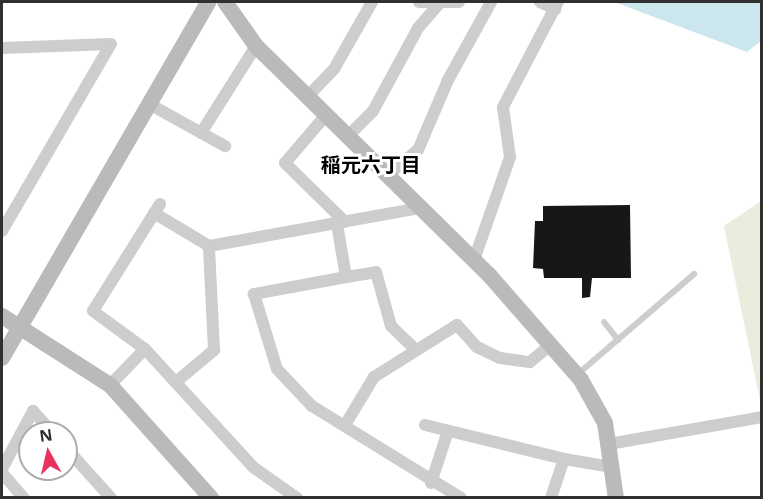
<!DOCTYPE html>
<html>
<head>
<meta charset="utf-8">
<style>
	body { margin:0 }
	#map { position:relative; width:763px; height:499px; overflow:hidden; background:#fff; font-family:"Noto Sans","Noto Sans JP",sans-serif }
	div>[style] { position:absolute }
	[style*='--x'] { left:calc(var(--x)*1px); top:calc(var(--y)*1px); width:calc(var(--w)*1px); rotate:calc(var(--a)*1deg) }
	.green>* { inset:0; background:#e9edde }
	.water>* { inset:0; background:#cbe6ed }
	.building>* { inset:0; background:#171717 }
	.lane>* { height:6px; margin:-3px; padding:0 3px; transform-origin:3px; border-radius:3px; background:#cdcdcd }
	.street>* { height:12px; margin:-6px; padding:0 6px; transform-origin:6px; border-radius:6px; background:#cdcdcd }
	.secondary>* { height:16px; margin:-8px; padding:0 8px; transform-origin:8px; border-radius:8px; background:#bababa }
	span { translate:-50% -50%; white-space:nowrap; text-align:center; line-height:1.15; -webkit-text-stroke:6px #fff; paint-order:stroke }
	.neighbourhood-label { font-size:20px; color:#000; font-weight:700 }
	.frame { position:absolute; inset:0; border:3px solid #303030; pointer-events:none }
	.north { position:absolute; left:18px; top:421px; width:60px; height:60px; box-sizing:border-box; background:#fff; border:2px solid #acacac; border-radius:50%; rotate:352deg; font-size:16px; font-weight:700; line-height:24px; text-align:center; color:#303030 }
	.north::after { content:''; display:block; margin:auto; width:21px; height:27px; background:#e83260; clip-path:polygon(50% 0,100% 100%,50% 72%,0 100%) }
</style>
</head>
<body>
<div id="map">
	<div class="green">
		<i style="clip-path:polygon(761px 201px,762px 201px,761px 405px,724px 226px)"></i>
	</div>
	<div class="water">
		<i style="clip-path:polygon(762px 2px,761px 41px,747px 52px,617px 3px)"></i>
	</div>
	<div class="building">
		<i style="clip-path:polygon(630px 205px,631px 278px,592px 278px,590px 297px,582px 298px,582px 278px,544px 278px,543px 269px,533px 268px,535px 221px,543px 221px,543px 206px)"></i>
	</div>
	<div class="lane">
		<i style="--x:604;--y:322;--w:23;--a:52"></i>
		<i style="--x:579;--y:373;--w:152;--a:-40.7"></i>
	</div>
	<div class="street">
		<i style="--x:419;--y:2;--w:40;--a:0"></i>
		<i style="--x:540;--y:2;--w:17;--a:25"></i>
		<i style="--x:2;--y:48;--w:109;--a:-2.1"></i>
		<i style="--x:308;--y:96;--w:37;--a:-46"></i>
		<i style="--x:334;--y:69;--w:77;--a:-60.4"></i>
		<i style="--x:151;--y:105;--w:85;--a:29"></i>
		<i style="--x:326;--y:115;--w:63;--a:130.5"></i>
		<i style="--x:285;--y:163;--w:84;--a:44.5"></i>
		<i style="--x:201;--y:133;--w:103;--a:-57.7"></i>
		<i style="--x:348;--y:136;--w:35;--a:-45"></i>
		<i style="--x:373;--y:111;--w:94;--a:-61.5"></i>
		<i style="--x:418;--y:28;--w:32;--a:-49"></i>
		<i style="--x:388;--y:175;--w:39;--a:-40"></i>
		<i style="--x:418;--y:150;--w:76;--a:-66.8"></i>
		<i style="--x:448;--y:80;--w:89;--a:-61.1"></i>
		<i style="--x:160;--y:204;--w:126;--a:122.1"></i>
		<i style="--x:93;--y:311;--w:64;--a:36.2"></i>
		<i style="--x:145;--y:349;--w:160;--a:47.5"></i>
		<i style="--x:253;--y:467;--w:54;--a:35.2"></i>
		<i style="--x:154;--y:213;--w:64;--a:31"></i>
		<i style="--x:209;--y:246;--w:215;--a:-10.2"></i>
		<i style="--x:337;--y:224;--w:54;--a:80.4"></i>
		<i style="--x:346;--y:277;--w:94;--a:169.5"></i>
		<i style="--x:254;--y:294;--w:78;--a:73"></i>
		<i style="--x:277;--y:369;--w:51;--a:46.6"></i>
		<i style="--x:312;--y:406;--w:175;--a:31.7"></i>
		<i style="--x:2;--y:231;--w:216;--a:-59.8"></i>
		<i style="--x:474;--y:260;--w:109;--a:-70.7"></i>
		<i style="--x:510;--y:157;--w:50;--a:-98"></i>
		<i style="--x:503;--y:107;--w:119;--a:-62.4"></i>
		<i style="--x:346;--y:277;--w:30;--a:-9"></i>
		<i style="--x:376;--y:272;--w:56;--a:74.5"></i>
		<i style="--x:391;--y:326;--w:33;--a:44"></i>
		<i style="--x:176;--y:382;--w:50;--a:-40.1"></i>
		<i style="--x:214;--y:350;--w:104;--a:-92.8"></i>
		<i style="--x:110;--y:385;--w:50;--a:-45.8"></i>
		<i style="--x:345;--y:425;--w:56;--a:-58.9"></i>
		<i style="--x:374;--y:377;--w:98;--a:-32.1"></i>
		<i style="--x:457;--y:325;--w:30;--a:48"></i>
		<i style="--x:477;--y:347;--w:25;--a:26"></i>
		<i style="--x:500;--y:358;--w:30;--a:8"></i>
		<i style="--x:530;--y:362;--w:26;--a:-40"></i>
		<i style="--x:425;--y:425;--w:143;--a:13.7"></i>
		<i style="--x:609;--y:444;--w:155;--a:-10"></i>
		<i style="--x:66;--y:448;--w:67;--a:48"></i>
		<i style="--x:2;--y:469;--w:66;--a:-61.9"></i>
		<i style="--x:33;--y:411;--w:30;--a:48"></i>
		<i style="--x:2;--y:473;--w:33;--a:49"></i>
		<i style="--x:431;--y:483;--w:55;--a:-71.9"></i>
		<i style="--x:551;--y:498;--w:41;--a:-71.6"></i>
		<i style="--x:564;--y:459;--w:49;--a:9.5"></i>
	</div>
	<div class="secondary">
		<i style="--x:225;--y:2;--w:54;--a:54.8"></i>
		<i style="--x:256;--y:46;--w:328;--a:44.5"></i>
		<i style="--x:490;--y:276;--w:138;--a:48.8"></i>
		<i style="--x:581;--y:380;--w:49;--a:60.8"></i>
		<i style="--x:605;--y:423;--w:76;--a:81.7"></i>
		<i style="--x:2;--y:316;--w:128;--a:32.6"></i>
		<i style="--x:110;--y:385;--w:152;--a:48.2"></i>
		<i style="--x:2;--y:358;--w:411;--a:-59.9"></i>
	</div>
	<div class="neighbourhood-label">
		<span style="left:371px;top:164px">稲元六丁目</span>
	</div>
	<div class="frame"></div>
	<div class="north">N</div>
</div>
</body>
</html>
